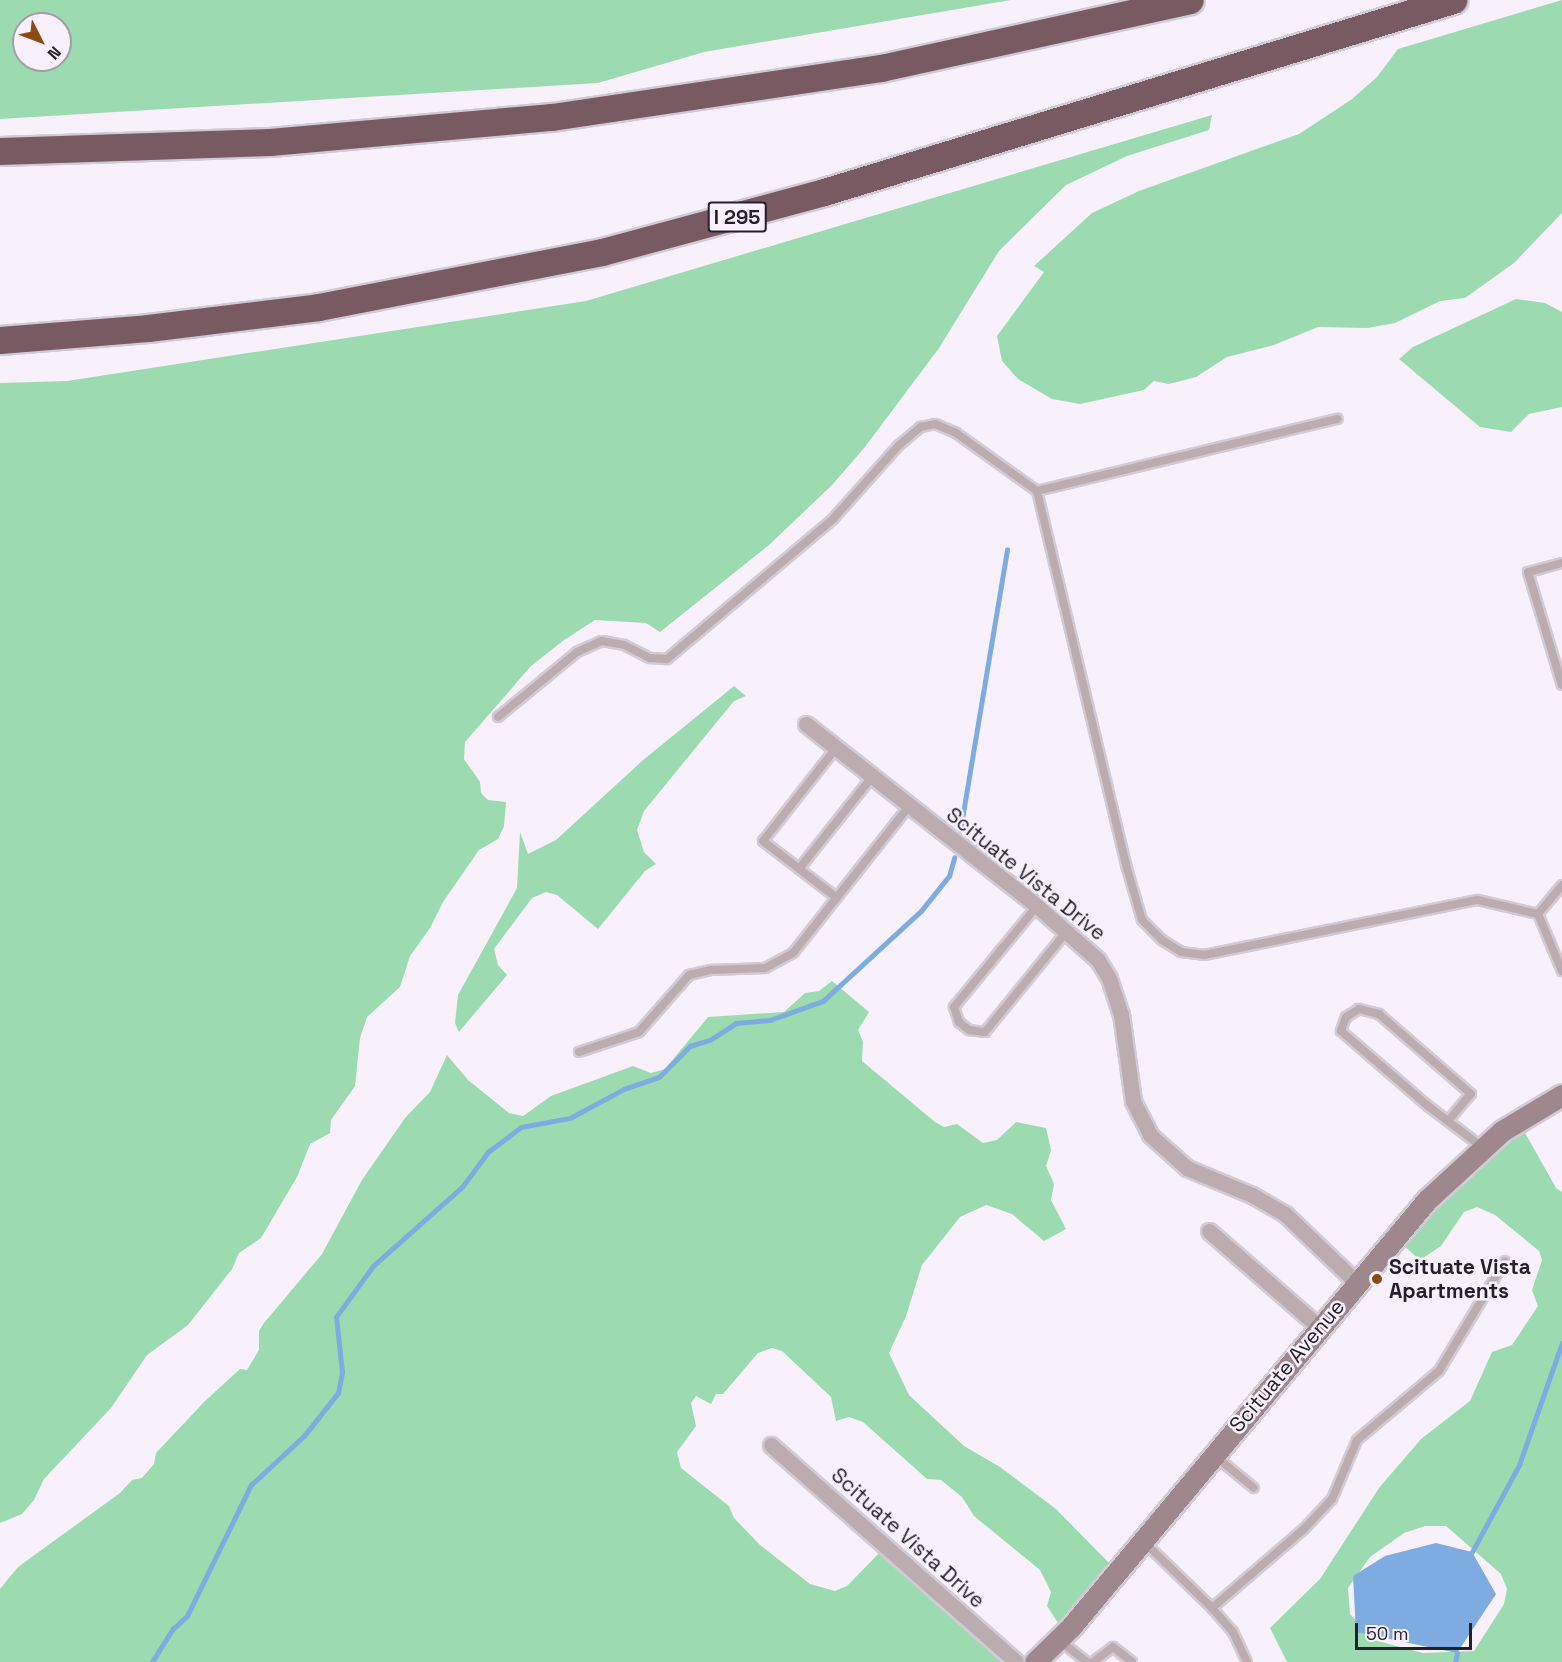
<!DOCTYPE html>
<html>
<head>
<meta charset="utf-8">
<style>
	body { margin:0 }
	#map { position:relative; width:1562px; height:1662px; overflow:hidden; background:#f8f1fc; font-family:"Space Grotesk",sans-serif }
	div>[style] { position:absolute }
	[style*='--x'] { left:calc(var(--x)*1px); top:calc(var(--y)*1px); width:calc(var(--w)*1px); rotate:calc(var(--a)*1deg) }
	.green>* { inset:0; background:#9cdbaf }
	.water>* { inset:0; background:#7eace0 }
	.stream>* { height:4.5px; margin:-2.25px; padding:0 2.25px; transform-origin:2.25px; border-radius:2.25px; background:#7eace0 }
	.roads { filter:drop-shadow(2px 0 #d2cbd6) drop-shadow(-2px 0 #d2cbd6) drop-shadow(0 2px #d2cbd6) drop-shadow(0 -2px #d2cbd6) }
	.service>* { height:8px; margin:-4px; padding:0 4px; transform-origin:4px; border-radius:4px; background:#bbacaf }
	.minor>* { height:15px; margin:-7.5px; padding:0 7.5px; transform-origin:7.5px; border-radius:7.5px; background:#bbacaf }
	.secondary>* { height:21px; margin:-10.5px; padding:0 10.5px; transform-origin:10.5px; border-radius:10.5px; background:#9e888e }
	.motorway>* { height:27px; margin:-13.5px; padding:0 13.5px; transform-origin:13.5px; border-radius:13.5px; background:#775a62 }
	.dots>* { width:16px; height:16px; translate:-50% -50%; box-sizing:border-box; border:3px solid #f8f1fc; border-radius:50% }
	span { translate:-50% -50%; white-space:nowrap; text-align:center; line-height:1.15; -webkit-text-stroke:5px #f8f1fc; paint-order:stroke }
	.shield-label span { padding:2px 4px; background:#f8f1fc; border:2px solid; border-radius:4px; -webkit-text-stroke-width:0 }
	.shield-label { font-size:20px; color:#26202a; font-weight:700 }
	.street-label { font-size:21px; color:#26202a }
	.poi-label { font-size:21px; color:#26202a; font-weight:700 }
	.left { translate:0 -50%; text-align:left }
	.north { position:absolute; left:12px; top:12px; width:60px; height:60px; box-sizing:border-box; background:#f8f1fc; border:2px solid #a49da8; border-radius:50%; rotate:132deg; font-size:16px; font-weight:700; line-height:24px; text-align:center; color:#26202a }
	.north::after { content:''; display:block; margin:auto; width:21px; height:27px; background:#8b4b15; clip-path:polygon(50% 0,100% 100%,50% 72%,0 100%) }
	.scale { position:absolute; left:1355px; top:1623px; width:117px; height:27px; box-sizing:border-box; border:3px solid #26202a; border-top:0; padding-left:8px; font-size:18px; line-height:21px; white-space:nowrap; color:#26202a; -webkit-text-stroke:4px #f8f1fc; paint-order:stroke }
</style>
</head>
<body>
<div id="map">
	<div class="green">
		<i style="clip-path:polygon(evenodd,0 0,1011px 0,704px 52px,598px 83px,0 119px,0 0,24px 24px,60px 24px,60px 60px,24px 60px,24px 24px)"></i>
		<i style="clip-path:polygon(1562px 0,1562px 213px,1514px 263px,1465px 298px,1440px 301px,1395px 323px,1367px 328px,1318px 327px,1274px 345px,1227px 357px,1196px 377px,1169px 384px,1154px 381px,1144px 390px,1080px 404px,1052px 399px,1018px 379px,1002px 361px,997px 336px,1044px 272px,1034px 266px,1092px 213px,1139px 191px,1299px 134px,1352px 99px,1377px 77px,1398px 49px)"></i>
		<i style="clip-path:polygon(1212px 115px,1209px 130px,1127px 156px,1066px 185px,999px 251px,939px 348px,865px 447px,832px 485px,769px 545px,660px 632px,646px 623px,595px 620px,564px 640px,531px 666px,465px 742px,464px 759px,480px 782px,481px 793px,488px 800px,506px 802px,504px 826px,498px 839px,479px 850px,443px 902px,430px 928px,410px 956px,400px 987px,367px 1017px,360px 1038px,355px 1086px,331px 1120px,330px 1133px,310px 1144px,297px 1177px,261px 1238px,239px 1253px,232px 1269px,188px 1325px,147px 1355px,111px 1408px,44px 1479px,34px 1500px,22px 1514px,0 1523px,0 383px,67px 381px,586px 301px)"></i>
		<i style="clip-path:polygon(1516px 299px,1545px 303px,1562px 312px,1562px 407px,1529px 414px,1511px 432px,1480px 427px,1399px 359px,1413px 347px)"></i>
		<i style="clip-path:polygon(734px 686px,746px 696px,734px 701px,644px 811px,637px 830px,644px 852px,656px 864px,645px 871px,598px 929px,557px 895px,546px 892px,532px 898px,494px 949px,498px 965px,507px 975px,459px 1032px,455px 1023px,458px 995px,517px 888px,520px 832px,528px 854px,556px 840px,642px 761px)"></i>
		<i style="clip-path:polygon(832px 981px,869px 1012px,858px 1030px,863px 1042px,862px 1061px,935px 1122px,944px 1127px,957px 1124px,983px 1143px,997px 1140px,1016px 1122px,1046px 1128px,1051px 1150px,1046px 1166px,1054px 1184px,1051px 1200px,1066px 1229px,1044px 1241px,1012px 1214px,986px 1205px,960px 1217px,922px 1265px,906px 1316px,889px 1353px,909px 1395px,964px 1446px,1000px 1467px,1056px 1509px,1118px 1572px,1064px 1632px,1047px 1606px,1051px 1592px,1040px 1570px,974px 1516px,962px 1497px,941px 1480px,927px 1479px,863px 1422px,849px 1417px,836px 1421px,831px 1397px,782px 1351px,772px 1348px,758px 1353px,723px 1394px,716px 1394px,711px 1404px,696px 1396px,691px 1403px,696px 1426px,677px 1452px,681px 1468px,729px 1506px,734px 1518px,760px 1545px,810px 1584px,835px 1591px,847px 1586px,886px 1546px,1015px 1662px,0 1662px,0 1589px,18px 1567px,120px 1493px,132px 1480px,142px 1478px,154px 1464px,156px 1453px,205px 1401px,240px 1369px,247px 1370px,259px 1350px,259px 1331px,264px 1323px,322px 1254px,362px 1180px,405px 1118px,430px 1092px,447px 1055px,468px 1080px,509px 1113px,523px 1116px,551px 1096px,633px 1066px,651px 1073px,665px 1069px,708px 1017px,784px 1012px,805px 993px,819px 991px)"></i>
		<i style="clip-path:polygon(evenodd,1520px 1124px,1556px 1188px,1562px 1192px,1562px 1662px,1287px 1662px,1270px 1628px,1320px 1579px,1379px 1488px,1421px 1439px,1470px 1401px,1492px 1352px,1512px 1345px,1538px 1306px,1532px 1290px,1542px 1260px,1539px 1251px,1495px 1215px,1477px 1207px,1464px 1212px,1441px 1246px,1420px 1260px,1396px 1239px,1520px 1124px,1425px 1526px,1446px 1526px,1501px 1574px,1507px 1589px,1504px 1604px,1474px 1651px,1423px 1653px,1374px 1640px,1350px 1614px,1348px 1588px,1370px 1557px,1404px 1533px,1425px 1526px)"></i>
	</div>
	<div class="water">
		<i style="clip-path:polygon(1436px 1543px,1472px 1552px,1496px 1594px,1457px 1653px,1356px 1632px,1353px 1576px,1385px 1556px)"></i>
	</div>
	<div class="stream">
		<i style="--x:960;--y:831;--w:285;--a:-80.5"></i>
		<i style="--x:1472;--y:1552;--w:99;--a:-61.6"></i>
		<i style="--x:1519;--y:1465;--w:129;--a:-70.6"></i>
		<i style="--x:152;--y:1662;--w:39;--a:-58"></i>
		<i style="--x:173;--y:1629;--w:19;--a:-43"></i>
		<i style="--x:187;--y:1616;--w:146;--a:-64"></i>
		<i style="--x:251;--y:1485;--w:72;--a:-42.8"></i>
		<i style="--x:304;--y:1436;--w:55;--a:-51.7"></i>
		<i style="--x:338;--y:1393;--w:21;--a:-79"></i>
		<i style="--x:342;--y:1372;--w:55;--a:-96.2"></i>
		<i style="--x:336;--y:1317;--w:63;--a:-54"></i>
		<i style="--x:373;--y:1266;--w:119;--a:-41.6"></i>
		<i style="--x:462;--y:1187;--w:44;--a:-53.4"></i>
		<i style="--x:488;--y:1152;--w:41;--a:-37.1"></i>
		<i style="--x:521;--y:1127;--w:50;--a:-10.4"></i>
		<i style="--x:570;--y:1118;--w:61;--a:-28.2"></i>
		<i style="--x:624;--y:1089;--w:37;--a:-19"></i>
		<i style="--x:659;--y:1077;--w:44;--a:-45"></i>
		<i style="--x:690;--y:1046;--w:21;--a:-17"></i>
		<i style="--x:710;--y:1040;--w:31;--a:-33"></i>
		<i style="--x:736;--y:1023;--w:34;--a:-5"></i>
		<i style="--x:770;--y:1020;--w:56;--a:-19.7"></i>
		<i style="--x:823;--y:1001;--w:133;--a:-42.6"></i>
		<i style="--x:921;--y:911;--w:45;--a:-51.3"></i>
		<i style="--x:949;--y:876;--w:19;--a:-74"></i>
		<i style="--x:1455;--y:1662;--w:9;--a:-77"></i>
	</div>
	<div class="roads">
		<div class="service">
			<i style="--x:1037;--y:491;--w:309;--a:-13.5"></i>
			<i style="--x:1562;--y:563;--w:35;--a:165"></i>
			<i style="--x:1528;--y:572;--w:118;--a:73.3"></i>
			<i style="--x:498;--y:717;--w:102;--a:-39.4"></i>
			<i style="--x:577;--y:652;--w:27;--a:-24"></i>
			<i style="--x:602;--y:641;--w:22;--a:10"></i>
			<i style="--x:624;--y:645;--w:29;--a:27"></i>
			<i style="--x:650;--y:658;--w:17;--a:3"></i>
			<i style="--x:667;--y:659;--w:217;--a:-40.1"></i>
			<i style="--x:833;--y:519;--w:98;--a:-48.3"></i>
			<i style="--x:898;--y:446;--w:30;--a:-40"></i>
			<i style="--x:921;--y:427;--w:14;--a:-12"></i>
			<i style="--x:935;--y:424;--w:23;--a:23"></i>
			<i style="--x:956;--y:433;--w:100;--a:35.6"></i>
			<i style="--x:1037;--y:491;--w:384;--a:76.6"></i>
			<i style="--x:1126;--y:865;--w:57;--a:73.8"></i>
			<i style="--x:1142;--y:920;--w:28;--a:45"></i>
			<i style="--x:1162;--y:940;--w:22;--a:32"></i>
			<i style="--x:1181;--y:952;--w:23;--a:7"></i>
			<i style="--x:1204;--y:955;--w:279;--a:-11.4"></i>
			<i style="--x:1478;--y:900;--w:62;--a:13.1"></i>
			<i style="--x:836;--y:748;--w:118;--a:128.1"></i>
			<i style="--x:763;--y:841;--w:93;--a:37.6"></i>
			<i style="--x:799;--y:869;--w:117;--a:-51.6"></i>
			<i style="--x:1037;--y:906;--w:131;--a:129.4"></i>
			<i style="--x:954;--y:1007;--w:16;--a:72"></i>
			<i style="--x:959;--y:1022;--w:13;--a:39"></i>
			<i style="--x:969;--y:1030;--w:16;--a:7"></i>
			<i style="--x:985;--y:1032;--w:130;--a:-50.9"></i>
			<i style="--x:1538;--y:914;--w:62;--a:67.2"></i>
			<i style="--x:1538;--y:914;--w:38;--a:-50"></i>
			<i style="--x:579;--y:1052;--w:63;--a:-18.4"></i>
			<i style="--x:639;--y:1032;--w:76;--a:-48.7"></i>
			<i style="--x:689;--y:975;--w:23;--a:-13"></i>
			<i style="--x:711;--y:970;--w:54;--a:-2.1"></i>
			<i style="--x:765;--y:968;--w:32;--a:-28"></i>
			<i style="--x:793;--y:953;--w:187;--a:-51.7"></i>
			<i style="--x:1448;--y:1121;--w:35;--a:-50"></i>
			<i style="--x:1471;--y:1094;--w:122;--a:-139"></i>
			<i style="--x:1379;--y:1014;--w:21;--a:-166"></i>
			<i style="--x:1359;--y:1009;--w:15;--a:148"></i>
			<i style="--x:1346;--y:1017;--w:15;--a:110"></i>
			<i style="--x:1341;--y:1031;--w:115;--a:40.8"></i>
			<i style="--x:1428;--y:1106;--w:68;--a:37.2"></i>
			<i style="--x:1215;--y:1456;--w:50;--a:39.4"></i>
			<i style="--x:1144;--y:1542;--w:95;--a:44.1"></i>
			<i style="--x:1212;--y:1608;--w:32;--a:49"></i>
			<i style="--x:1233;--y:1632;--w:33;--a:65"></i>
			<i style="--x:1212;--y:1608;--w:121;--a:-40.7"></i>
			<i style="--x:1304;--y:1529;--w:41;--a:-47"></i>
			<i style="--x:1332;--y:1499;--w:64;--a:-67"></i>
			<i style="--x:1357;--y:1440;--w:107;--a:-40.1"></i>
			<i style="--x:1439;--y:1371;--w:128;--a:-59"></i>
			<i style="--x:1060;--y:1641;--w:34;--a:38"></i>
			<i style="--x:1093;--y:1662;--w:25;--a:-37"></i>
			<i style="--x:1113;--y:1647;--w:24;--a:38"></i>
		</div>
		<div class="minor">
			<i style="--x:806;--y:724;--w:294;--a:38.2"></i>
			<i style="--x:1037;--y:906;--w:81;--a:41.5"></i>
			<i style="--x:1098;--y:960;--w:21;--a:59"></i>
			<i style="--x:1109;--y:978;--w:38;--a:72"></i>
			<i style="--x:1121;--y:1014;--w:88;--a:82.1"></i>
			<i style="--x:1133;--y:1101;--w:38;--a:63"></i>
			<i style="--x:1150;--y:1135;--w:50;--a:41.7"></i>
			<i style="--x:1187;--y:1168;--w:70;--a:22.6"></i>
			<i style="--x:1252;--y:1195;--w:38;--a:30"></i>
			<i style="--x:1285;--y:1214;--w:100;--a:43.8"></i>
			<i style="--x:1209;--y:1231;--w:146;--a:41.1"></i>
			<i style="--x:771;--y:1445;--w:327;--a:41.5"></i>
		</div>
		<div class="secondary">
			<i style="--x:1035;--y:1662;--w:50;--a:-44.2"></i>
			<i style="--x:1071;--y:1627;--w:556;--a:-50.18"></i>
			<i style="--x:1427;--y:1200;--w:102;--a:-42.6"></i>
			<i style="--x:1502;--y:1131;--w:70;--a:-31"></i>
		</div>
		<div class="motorway">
			<i style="--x:0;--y:151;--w:270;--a:-1.9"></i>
			<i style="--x:270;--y:142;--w:283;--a:-5.1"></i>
			<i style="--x:552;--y:117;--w:333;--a:-8.5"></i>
			<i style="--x:881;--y:68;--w:316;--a:-12.4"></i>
			<i style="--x:0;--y:340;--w:148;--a:-4.6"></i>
			<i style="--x:148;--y:328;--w:172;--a:-7"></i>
			<i style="--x:319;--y:307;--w:288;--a:-11"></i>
			<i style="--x:602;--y:252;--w:230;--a:-15.1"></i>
			<i style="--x:824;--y:192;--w:658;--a:-16.97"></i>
		</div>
	</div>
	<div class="dots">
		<i style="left:1377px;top:1279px;background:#8b4b15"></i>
	</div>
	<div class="shield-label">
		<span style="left:737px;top:217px">I 295</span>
	</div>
	<div class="street-label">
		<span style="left:1026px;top:874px;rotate:39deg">Scituate Vista Drive</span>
		<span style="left:1287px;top:1366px;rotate:-50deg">Scituate Avenue</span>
		<span style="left:908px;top:1538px;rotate:42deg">Scituate Vista Drive</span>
	</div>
	<div class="poi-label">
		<span class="left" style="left:1389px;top:1279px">Scituate Vista<br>Apartments</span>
	</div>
	<div class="north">N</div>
	<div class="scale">50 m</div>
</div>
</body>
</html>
